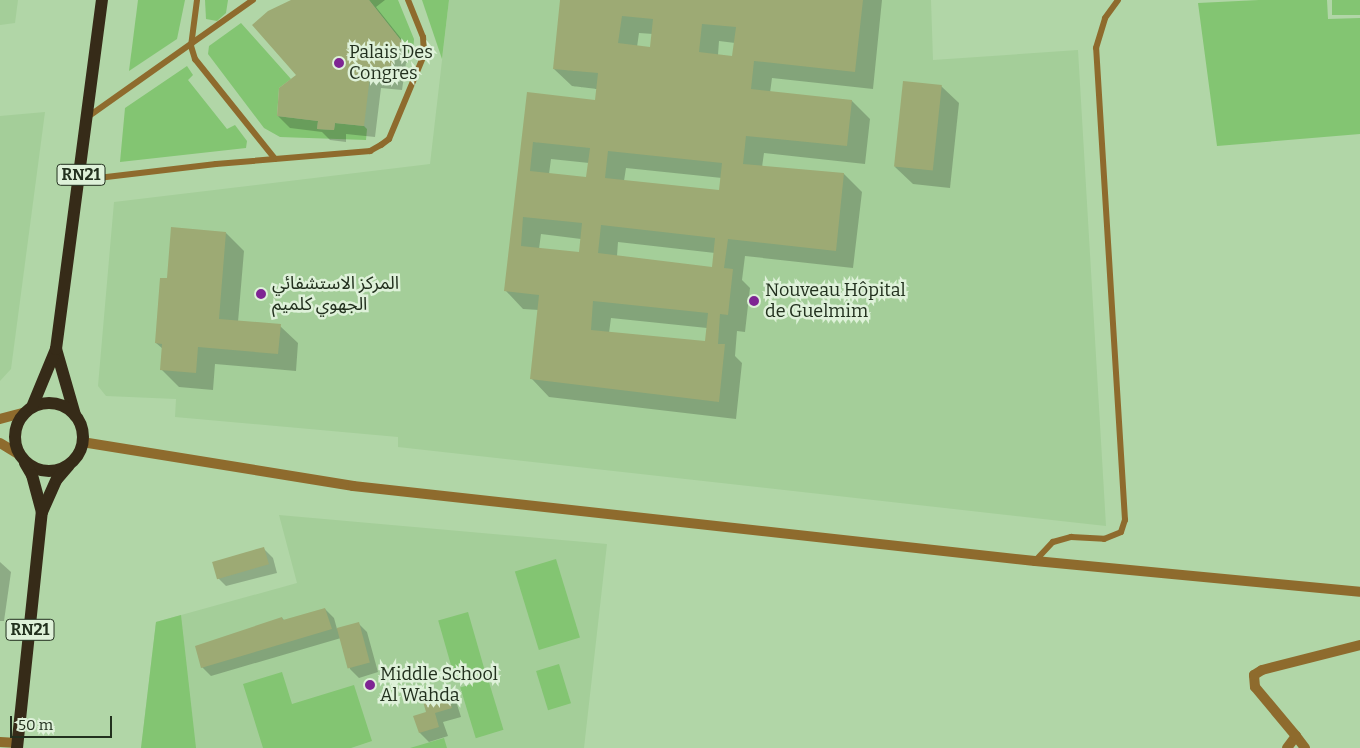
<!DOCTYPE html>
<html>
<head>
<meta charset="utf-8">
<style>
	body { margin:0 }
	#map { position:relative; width:1360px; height:748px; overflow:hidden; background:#b1d6a7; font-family:Bitter,"Noto Sans Arabic",serif }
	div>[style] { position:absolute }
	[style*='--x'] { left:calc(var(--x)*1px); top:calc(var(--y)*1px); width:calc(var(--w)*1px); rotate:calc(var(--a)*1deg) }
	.built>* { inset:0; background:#a4ce99 }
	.green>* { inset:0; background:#83c572; transform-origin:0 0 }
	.shadow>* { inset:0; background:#0003 }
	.building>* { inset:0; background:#9daa74; transform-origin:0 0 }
	.service>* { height:6px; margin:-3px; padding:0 3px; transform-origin:3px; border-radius:3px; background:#8e6b2d }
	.minor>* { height:10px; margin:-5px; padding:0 5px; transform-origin:5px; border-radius:5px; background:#8e6b2d }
	.tertiary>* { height:10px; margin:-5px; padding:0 5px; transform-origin:5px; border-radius:5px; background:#8e6b2d }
	.primary>* { height:12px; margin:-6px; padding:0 6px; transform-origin:6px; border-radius:6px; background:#362b18 }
	.primary>.ring { margin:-6px; padding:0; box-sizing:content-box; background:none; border:12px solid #362b18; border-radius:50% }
	.dots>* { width:14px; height:14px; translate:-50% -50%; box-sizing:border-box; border:2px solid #def1d9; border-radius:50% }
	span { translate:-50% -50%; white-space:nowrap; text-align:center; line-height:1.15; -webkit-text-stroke:5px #def1d9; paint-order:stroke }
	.shield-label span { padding:1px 4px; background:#def1d9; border:1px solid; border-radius:4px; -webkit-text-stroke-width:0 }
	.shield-label { font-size:16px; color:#22301e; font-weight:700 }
	.poi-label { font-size:18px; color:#22301e }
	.left { translate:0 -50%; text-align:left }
	.scale { position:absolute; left:10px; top:716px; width:102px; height:22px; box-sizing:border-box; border:2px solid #22301e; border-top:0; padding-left:6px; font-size:15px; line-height:18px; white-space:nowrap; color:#22301e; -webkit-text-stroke:4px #def1d9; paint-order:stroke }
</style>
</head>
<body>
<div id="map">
	<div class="built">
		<i style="clip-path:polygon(0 0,18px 0,15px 23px,0 25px)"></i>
		<i style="clip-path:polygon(449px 0,931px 0,933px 60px,1078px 50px,1106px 526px,398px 447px,398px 437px,175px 417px,176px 399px,106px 396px,98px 386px,114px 202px,430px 164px)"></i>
		<i style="clip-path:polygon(45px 112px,11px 369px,0 381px,0 116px)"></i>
		<i style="clip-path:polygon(279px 515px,607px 544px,584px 748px,141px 748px,156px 622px,297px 583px)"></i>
	</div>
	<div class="green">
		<i style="clip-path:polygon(138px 0,185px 0,177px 39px,129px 71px)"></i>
		<i style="clip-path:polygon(205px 0,228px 0,226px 13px,217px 21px,206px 19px)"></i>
		<i style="clip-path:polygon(369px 0,398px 0,414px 39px,413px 55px,399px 47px,403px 43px)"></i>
		<i style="clip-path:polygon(422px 0,449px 0,442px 59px)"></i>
		<i style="clip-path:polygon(1259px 0,1327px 0,1328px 19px,1360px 18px,1360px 134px,1217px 146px,1198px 3px)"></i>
		<i style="left:1332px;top:0;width:28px;height:15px"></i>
		<i style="clip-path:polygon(241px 23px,291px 79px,279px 88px,277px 116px,318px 121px,317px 129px,334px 130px,335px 123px,364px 126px,367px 129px,366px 140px,280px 137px,264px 128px,208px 54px,209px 46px)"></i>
		<i style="clip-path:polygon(187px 66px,193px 75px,188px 80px,227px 129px,235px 125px,247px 141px,246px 148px,120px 162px,125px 108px)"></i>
		<i style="left:556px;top:559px;width:82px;height:43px;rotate:73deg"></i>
		<i style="left:468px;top:612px;width:64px;height:31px;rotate:74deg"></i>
		<i style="clip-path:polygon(181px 615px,196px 748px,141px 748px,156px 622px)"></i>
		<i style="left:559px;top:664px;width:41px;height:24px;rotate:73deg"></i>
		<i style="clip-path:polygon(282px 672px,292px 704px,354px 685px,372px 741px,351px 748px,263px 748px,243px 684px)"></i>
		<i style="left:488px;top:679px;width:53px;height:29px;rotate:73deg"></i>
		<i style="clip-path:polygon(444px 738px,447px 748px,410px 748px)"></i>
	</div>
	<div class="shadow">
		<i style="clip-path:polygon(292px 0,385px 0,376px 7px,415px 56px,406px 63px,402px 90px,381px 88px,375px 137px,346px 134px,346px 142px,330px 140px,322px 132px,290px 128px,278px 116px,298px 75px)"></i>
		<i style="clip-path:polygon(evenodd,561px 0,882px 0,873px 89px,772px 78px,770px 93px,852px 101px,870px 119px,865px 164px,764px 153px,762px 167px,844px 174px,862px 192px,853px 268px,745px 256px,742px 280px,750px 288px,745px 332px,737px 331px,735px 356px,742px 363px,736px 419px,549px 397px,532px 379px,539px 310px,523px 309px,506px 291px,528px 94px,596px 101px,597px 89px,572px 86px,554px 69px,561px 0,639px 33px,653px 34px,651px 48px,637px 47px,639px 33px,561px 0,719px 41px,735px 43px,733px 57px,718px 55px,719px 41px,561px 0,551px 159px,589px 163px,588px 178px,549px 174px,551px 159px,561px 0,626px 168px,722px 178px,721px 192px,624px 181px,626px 168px,561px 0,541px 234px,581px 239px,580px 253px,539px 249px,541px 234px,561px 0,618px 242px,715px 253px,713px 268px,617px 256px,618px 242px,561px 0,611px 318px,707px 328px,706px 343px,609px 333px,611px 318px)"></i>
		<i style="clip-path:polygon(941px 86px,959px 103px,950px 188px,913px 184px,895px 167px)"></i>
		<i style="clip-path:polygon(226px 233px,244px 251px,238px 322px,280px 326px,298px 343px,296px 371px,215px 364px,213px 390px,179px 387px,161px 369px,163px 349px,156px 343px,168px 280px)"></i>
		<i style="clip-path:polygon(264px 549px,273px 558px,277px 573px,226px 586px,217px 577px)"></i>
		<i style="clip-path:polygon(0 562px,11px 572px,4px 621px,0 621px)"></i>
		<i style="clip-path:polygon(325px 609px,334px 618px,337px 629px,358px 623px,367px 632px,378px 672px,359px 678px,350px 669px,341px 638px,211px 676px,202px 667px,282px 618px,285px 621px)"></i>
		<i style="clip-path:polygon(447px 692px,456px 701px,461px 717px,443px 722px,448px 736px,429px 742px,420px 733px,415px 717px,428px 713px)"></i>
	</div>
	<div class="building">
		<i style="clip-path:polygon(291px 0,369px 0,403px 43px,395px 51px,391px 79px,370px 76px,364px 126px,335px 123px,334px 130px,317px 129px,318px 121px,277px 116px,279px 88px,296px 75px,252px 25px,268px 11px)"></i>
		<i style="clip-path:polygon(evenodd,560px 0,863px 0,855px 72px,754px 61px,751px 89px,852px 100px,847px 146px,746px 136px,743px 164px,844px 173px,836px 251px,728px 239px,724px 268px,733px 269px,728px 315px,720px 314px,718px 344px,725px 344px,719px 402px,530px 379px,539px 295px,504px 291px,527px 92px,595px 100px,598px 73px,553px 69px,560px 0,622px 16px,653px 19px,650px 47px,618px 43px,622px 16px,560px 0,702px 24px,736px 27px,732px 56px,699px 52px,702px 24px,560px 0,533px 142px,590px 148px,586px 177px,530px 171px,533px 142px,560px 0,608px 151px,722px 163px,719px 190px,605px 178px,608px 151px,560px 0,523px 217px,582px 223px,579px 252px,521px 246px,523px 217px,560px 0,601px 225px,715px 238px,712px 267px,598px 253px,601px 225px,560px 0,593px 301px,708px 313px,705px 341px,591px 330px,593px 301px)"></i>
		<i style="left:903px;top:81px;width:39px;height:86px;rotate:6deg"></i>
		<i style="clip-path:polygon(171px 227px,226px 232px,219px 319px,281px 324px,278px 354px,198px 347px,196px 373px,160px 370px,162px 344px,155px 343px,160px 278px,167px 278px)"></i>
		<i style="left:264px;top:547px;width:18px;height:54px;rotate:74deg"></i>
		<i style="clip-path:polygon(325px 608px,332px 629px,201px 668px,195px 646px,282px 617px,283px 620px)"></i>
		<i style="left:359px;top:622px;width:42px;height:23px;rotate:75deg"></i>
		<i style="clip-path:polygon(447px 691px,452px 708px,435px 713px,439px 727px,419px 733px,413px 716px,426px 712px,422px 698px)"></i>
	</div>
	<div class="service">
		<i style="--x:197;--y:0;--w:46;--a:97.4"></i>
		<i style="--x:191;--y:46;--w:14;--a:73"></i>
		<i style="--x:195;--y:59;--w:128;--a:51.3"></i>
		<i style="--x:89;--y:116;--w:201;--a:-35.3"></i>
		<i style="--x:81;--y:180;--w:136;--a:-6.8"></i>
		<i style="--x:216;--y:164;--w:155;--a:-4.8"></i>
		<i style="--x:370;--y:151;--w:13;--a:-29"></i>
		<i style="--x:381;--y:145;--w:10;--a:-37"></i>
		<i style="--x:389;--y:139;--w:91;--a:-67.4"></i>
		<i style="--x:424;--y:55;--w:18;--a:-93"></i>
		<i style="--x:423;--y:37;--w:40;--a:-112"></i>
		<i style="--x:1035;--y:561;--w:26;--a:-47"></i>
		<i style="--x:1053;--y:542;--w:19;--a:-16"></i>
		<i style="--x:1071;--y:537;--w:33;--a:3"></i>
		<i style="--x:1104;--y:539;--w:18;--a:-22"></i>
		<i style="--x:1121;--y:532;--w:13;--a:-72"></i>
		<i style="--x:1125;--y:520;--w:473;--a:-93.5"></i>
		<i style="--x:1096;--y:48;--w:31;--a:-73"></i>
		<i style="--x:1105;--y:18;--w:22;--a:-54"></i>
	</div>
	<div class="minor">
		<i style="--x:1296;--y:736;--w:15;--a:53"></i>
		<i style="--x:0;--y:742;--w:18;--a:3"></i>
		<i style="--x:1287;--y:748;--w:15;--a:-53"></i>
		<i style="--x:1296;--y:736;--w:64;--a:-129.9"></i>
		<i style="--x:1255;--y:687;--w:12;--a:-95"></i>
		<i style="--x:1254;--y:675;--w:9;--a:-32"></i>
		<i style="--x:1262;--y:670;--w:101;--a:-14.3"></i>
	</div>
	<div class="tertiary">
		<i style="--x:0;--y:419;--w:27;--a:-15"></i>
		<i style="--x:82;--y:442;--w:275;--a:9.2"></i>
		<i style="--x:353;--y:486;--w:686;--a:6.28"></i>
		<i style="--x:1035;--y:561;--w:326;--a:5.4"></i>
		<i style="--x:0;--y:443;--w:23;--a:31"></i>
	</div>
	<div class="primary">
		<i style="--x:56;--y:349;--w:69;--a:73.9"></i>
		<i class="ring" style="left:15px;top:403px;width:56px;height:56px"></i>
		<i style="--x:32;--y:407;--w:63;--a:-67.5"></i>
		<i style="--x:56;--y:349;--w:352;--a:-82.5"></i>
		<i style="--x:25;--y:463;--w:14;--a:60"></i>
		<i style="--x:32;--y:475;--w:38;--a:75"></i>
		<i style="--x:17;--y:748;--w:237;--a:-84"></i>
		<i style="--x:42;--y:512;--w:36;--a:-66"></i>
		<i style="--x:57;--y:479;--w:18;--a:-49"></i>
	</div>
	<div class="dots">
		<i style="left:339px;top:63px;background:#7e2593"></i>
		<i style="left:261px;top:294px;background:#7e2593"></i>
		<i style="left:754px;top:301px;background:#7e2593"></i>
		<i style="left:370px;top:685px;background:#7e2593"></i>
	</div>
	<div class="shield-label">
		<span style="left:81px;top:175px">RN21</span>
		<span style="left:30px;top:630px">RN21</span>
	</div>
	<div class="poi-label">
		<span class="left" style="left:349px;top:63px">Palais Des<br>Congres</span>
		<span class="left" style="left:272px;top:294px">المركز الاستشفائي<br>الجهوي كلميم</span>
		<span class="left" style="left:765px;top:301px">Nouveau Hôpital<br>de Guelmim</span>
		<span class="left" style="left:380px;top:685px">Middle School<br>Al Wahda</span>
	</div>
	<div class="scale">50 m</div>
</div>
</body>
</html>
